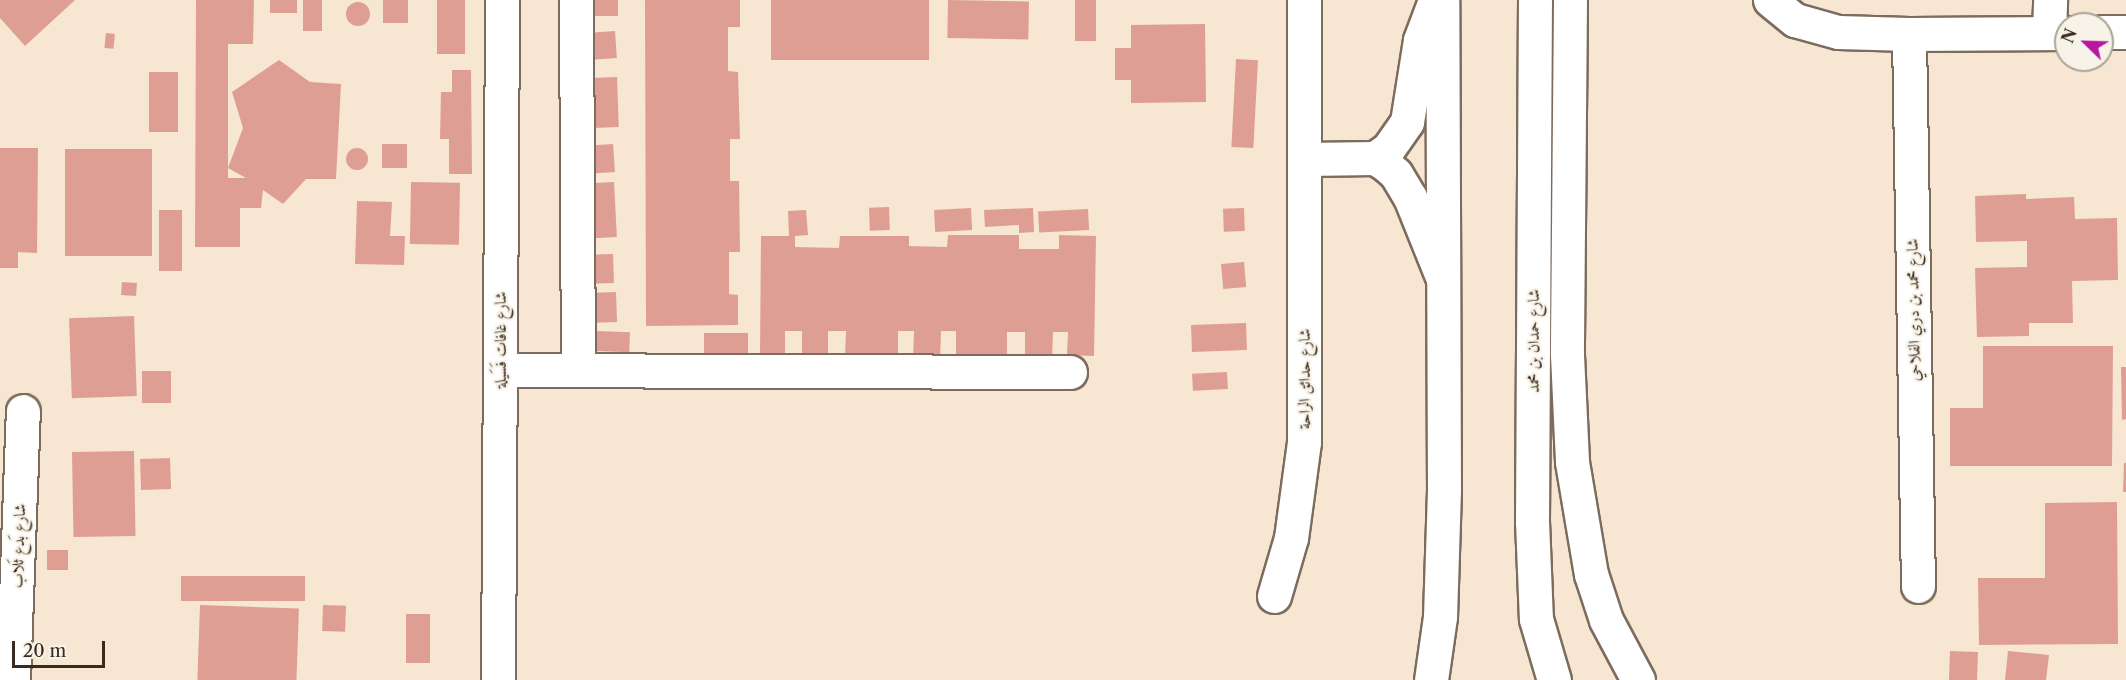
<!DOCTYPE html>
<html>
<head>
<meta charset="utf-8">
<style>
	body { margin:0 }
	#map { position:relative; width:2126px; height:680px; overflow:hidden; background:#f6e6d2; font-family:"Libre Caslon Text",Amiri,serif }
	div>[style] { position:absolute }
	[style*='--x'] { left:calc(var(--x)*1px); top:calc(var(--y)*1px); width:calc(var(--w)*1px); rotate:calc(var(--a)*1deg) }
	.building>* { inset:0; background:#df9e93; transform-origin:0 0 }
	.round { border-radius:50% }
	.roads { filter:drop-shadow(2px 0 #7c6c5d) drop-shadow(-2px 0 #7c6c5d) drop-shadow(0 2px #7c6c5d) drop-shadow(0 -2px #7c6c5d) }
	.minor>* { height:33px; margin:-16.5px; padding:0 16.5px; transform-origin:16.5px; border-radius:16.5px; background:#fff }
	.major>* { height:33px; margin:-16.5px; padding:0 16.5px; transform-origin:16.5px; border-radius:16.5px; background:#fff }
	span { translate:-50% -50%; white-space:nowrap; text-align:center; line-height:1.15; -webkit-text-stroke:4.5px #f7f3e8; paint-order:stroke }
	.street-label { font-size:16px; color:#3b2a1e }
	.north { position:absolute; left:2054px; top:12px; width:60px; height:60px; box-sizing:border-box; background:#f7f3e8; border:2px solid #aca397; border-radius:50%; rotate:293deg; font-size:16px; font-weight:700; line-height:24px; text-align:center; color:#3b2a1e }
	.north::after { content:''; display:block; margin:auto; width:21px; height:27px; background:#b5179e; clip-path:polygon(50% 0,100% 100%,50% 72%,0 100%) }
	.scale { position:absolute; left:12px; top:641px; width:93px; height:27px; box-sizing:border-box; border:3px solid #3b2a1e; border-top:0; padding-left:8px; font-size:18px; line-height:21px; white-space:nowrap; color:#3b2a1e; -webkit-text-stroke:4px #f7f3e8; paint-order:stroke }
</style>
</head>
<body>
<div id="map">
	<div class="building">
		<i style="clip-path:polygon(0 0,75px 0,25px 46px,0 18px)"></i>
		<i style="clip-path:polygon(evenodd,196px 0,254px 0,253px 44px,228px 44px,228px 168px,243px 128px,232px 92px,279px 60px,310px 82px,341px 84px,336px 179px,306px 179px,283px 204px,263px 190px,261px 208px,240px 208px,240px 247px,195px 247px,196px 0,228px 168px,246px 178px,228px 178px,228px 168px)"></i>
		<i style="left:270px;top:0;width:27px;height:13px"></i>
		<i style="left:303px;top:0;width:19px;height:31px"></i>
		<i style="left:383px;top:0;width:25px;height:23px"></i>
		<i style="left:437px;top:0;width:28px;height:54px"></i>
		<i style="left:593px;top:0;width:25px;height:16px"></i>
		<i style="clip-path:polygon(645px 0,740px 0,740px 27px,728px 27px,728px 71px,738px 72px,740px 139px,730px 139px,730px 181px,739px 181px,740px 252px,729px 252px,729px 294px,738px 295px,738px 325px,646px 326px)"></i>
		<i style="left:771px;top:0;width:158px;height:60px"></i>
		<i style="left:948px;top:0;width:81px;height:38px;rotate:1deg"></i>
		<i style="left:1075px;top:0;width:21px;height:41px"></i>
		<i class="round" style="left:346px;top:2px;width:24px;height:24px"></i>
		<i style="clip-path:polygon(1205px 24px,1206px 102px,1131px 103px,1131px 80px,1115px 80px,1115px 48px,1131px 48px,1131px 25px)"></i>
		<i style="left:615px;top:31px;width:27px;height:25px;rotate:86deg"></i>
		<i style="left:106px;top:33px;width:9px;height:15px;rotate:6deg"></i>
		<i style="left:1236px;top:59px;width:22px;height:88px;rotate:3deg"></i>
		<i style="clip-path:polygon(452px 70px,471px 70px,472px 174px,449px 174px,449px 139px,440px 139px,441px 92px,452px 92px)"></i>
		<i style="left:149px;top:72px;width:29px;height:60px"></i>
		<i style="left:617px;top:77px;width:50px;height:26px;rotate:88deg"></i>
		<i style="left:382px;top:144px;width:25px;height:24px"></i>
		<i style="left:613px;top:144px;width:28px;height:23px;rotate:86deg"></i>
		<i style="clip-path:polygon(0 148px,38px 148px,37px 253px,18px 252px,18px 268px,0 268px)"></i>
		<i class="round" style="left:346px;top:148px;width:22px;height:22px"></i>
		<i style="left:65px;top:149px;width:87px;height:107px"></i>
		<i style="left:411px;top:182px;width:49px;height:62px;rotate:1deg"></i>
		<i style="left:614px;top:182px;width:55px;height:24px;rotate:87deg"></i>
		<i style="clip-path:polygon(2026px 194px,2026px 199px,2074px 197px,2075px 219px,2117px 218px,2118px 280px,2072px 281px,2073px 323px,2029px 323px,2029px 336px,1977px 337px,1975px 268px,2027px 267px,2027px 241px,1976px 242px,1975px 196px)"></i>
		<i style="clip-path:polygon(357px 201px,392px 202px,390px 236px,405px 236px,404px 265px,355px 264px)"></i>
		<i style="left:889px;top:207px;width:23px;height:20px;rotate:88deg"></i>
		<i style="left:971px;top:208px;width:22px;height:37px;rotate:87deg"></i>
		<i style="clip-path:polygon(1033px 208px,1034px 232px,1019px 233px,1019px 225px,985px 227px,984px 210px)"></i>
		<i style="left:1244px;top:208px;width:23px;height:21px;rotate:88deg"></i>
		<i style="left:1088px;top:209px;width:21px;height:50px;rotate:87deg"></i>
		<i style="left:159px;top:210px;width:23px;height:61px"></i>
		<i style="clip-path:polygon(806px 210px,808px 235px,795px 236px,795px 247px,839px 248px,840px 236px,909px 236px,909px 246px,947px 247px,948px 235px,1019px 235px,1019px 249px,1059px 249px,1059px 235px,1096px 236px,1094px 356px,1067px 355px,1068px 332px,1053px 332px,1052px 360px,1025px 360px,1025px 332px,1007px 332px,1007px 356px,956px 356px,956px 331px,941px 331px,940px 361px,913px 360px,914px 331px,898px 331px,898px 355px,845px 355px,846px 331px,828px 331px,828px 360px,802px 360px,802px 331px,785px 331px,785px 355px,760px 355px,761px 236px,789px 236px,788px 211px)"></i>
		<i style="left:613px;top:254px;width:29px;height:24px;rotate:88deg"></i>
		<i style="left:1244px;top:262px;width:25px;height:23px;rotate:85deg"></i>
		<i style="left:122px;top:282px;width:15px;height:13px;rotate:4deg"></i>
		<i style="left:616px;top:292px;width:30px;height:23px;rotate:88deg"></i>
		<i style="left:134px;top:316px;width:80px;height:65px;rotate:88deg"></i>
		<i style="left:1246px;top:323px;width:27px;height:55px;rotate:88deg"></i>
		<i style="left:596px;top:331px;width:34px;height:20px;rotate:2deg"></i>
		<i style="left:704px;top:333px;width:44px;height:24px"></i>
		<i style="clip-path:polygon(1983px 346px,2113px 346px,2112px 466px,1950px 466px,1950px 408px,1983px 408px)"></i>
		<i style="clip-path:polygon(2121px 367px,2126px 367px,2126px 419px,2122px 420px)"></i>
		<i style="left:142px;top:371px;width:29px;height:32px"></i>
		<i style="left:1227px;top:372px;width:17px;height:35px;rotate:87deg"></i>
		<i style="left:134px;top:451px;width:85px;height:62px;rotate:89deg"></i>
		<i style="left:170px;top:458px;width:31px;height:30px;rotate:88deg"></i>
		<i style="clip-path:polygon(2124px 463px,2126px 463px,2126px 492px,2123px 492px)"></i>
		<i style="clip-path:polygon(2117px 502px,2118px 644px,1979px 645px,1978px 578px,2045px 578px,2045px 503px)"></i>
		<i style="left:47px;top:550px;width:21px;height:20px"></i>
		<i style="left:181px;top:576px;width:124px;height:25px"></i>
		<i style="left:200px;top:605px;width:99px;height:75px;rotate:2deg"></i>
		<i style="left:323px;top:605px;width:23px;height:26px;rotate:2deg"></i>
		<i style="left:406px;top:614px;width:24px;height:49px"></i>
		<i style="left:1950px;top:651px;width:28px;height:29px;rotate:2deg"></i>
		<i style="clip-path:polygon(2008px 651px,2049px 655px,2046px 680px,2005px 680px)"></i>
	</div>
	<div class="roads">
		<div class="minor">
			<i style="--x:576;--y:0;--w:370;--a:89.7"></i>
			<i style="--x:1770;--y:0;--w:32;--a:39"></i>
			<i style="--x:1795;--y:20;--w:45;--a:15.6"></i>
			<i style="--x:1838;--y:32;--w:71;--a:1.6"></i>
			<i style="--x:1909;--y:34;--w:157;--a:-0.4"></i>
			<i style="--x:2102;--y:32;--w:24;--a:0"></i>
			<i style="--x:2049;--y:33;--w:33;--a:-88"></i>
			<i style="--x:1909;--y:34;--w:552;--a:89.07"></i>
			<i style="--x:1375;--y:158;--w:16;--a:-35"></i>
			<i style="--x:1388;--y:149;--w:33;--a:-55"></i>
			<i style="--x:1407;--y:122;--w:83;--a:-81"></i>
			<i style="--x:1420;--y:40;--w:43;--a:-69.4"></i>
			<i style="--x:1305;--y:159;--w:70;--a:-0.8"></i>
			<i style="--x:1375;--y:158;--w:13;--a:32"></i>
			<i style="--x:1386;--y:165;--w:13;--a:42"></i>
			<i style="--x:1396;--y:174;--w:27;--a:59"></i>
			<i style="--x:1410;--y:197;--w:88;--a:68.1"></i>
			<i style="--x:500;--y:370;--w:570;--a:0.2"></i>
			<i style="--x:1274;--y:596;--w:60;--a:-73.7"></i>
			<i style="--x:1291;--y:538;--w:97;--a:-82.3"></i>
			<i style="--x:1304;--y:442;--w:442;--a:-90"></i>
			<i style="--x:13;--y:680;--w:269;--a:-87.9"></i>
			<i style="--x:498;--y:680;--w:680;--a:-89.66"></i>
		</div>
		<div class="major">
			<i style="--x:1535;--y:0;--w:521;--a:90.33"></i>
			<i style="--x:1532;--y:521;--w:98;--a:87.7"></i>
			<i style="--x:1536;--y:619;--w:64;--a:73.6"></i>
			<i style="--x:1570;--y:0;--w:355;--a:90.5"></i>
			<i style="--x:1567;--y:355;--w:107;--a:87.3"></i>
			<i style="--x:1572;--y:462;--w:114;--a:80.4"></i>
			<i style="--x:1591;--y:574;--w:48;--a:71.9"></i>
			<i style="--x:1606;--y:620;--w:68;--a:61.9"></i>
			<i style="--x:1431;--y:680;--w:64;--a:-81.9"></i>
			<i style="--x:1440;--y:617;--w:127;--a:-88.2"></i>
			<i style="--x:1444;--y:490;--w:490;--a:-90.2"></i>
		</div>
	</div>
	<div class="street-label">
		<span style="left:1913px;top:310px;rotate:-91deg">شارع محمد بن دري الفلاحي</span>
		<span style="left:500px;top:340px;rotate:-90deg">شارع غافات فَسَيلة</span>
		<span style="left:1533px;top:341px;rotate:-90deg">شارع حمدان بن محمد</span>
		<span style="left:1304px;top:379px;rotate:-90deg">شارع حدائق الراحة</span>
		<span style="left:18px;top:546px;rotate:-88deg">شارع بَدع ثَلاب</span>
	</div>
	<div class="north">N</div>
	<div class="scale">20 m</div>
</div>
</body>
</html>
